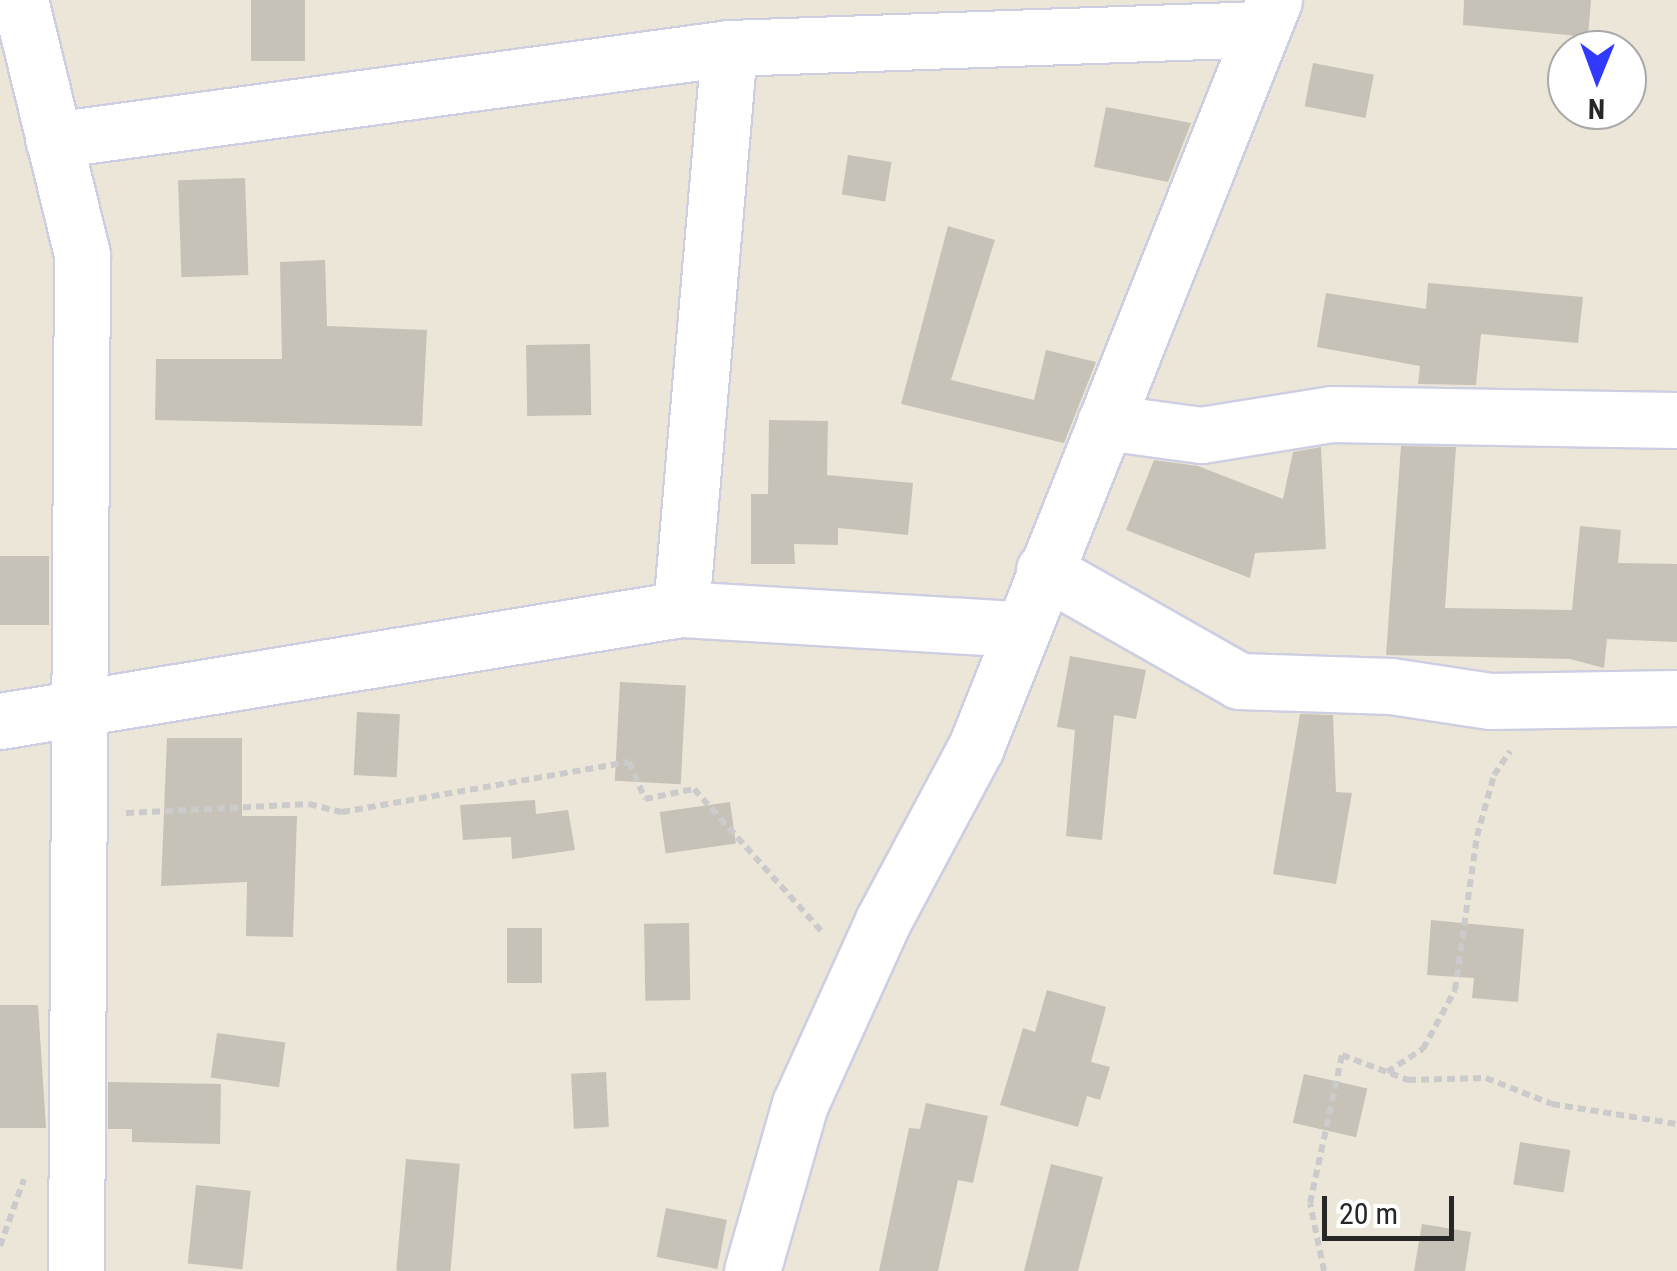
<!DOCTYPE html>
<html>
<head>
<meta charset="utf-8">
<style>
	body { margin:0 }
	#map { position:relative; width:1677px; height:1271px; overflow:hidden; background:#ebe6d7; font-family:"Roboto Condensed",sans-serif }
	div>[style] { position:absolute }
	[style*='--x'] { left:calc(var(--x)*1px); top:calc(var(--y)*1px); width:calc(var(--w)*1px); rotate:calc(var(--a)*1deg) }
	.building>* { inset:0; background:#c6c2b7; transform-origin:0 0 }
	.path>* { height:6px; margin-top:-3px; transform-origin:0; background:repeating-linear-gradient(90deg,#cbcbcb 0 8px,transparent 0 13px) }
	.roads { filter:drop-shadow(2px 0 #cdcee2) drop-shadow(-2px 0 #cdcee2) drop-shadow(0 2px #cdcee2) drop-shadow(0 -2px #cdcee2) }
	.minor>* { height:55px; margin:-27.5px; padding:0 27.5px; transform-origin:27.5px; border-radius:27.5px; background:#fff }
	span { translate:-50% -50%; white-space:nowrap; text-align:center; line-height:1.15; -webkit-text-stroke:9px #fff; paint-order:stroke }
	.north { position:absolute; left:1547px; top:30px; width:100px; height:100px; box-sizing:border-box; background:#fff; border:2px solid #a9a9a9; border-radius:50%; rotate:181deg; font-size:28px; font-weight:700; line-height:40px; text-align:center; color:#272727 }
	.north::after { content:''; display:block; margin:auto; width:35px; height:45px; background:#3139ff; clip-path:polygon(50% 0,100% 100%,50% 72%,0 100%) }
	.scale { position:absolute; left:1322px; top:1196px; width:132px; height:45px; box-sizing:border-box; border:5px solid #272727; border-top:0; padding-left:12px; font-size:30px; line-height:35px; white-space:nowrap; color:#272727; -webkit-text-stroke:8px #fff; paint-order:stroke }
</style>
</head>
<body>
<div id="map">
	<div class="building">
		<i style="left:251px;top:0;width:54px;height:61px"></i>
		<i style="clip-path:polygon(1464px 0,1591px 0,1588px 37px,1463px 25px)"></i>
		<i style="left:1313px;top:63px;width:62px;height:44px;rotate:11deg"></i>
		<i style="clip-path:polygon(1106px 107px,1191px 123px,1168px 182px,1094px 167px)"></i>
		<i style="left:848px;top:155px;width:44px;height:40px;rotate:9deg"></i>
		<i style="left:245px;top:178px;width:97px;height:67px;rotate:88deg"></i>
		<i style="clip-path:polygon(948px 226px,995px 240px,951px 380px,1034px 400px,1046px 350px,1096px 362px,1064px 443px,901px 404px)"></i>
		<i style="clip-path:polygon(325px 260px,327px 326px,427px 330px,422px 426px,155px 420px,156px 359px,282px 359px,280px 262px)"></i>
		<i style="clip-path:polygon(1428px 283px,1583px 297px,1578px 343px,1481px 334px,1476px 385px,1418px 384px,1420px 366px,1317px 347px,1326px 293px,1426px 309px)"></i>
		<i style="left:590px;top:344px;width:71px;height:64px;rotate:89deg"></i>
		<i style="clip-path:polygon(769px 420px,828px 421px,827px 475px,913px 483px,908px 535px,838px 528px,838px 545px,794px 544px,795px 564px,751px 564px,751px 494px,768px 494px)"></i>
		<i style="clip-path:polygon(1401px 446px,1456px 447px,1445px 608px,1572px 610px,1580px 526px,1621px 530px,1618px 563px,1677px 564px,1677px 642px,1607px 639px,1604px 668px,1570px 659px,1386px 655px)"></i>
		<i style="clip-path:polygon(1321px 447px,1326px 549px,1255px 553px,1250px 578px,1126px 530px,1154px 460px,1198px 466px,1283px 499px,1293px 452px)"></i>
		<i style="left:0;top:556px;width:49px;height:69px"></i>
		<i style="clip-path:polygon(1070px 656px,1146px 670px,1136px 719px,1114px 715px,1102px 840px,1066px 836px,1075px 730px,1057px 727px)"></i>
		<i style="left:620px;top:682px;width:66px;height:99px;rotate:3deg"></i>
		<i style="left:357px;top:712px;width:43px;height:63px;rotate:3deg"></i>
		<i style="clip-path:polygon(1300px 714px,1333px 715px,1336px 792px,1352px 793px,1336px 884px,1273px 874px)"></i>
		<i style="clip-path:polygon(167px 738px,242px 738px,242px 816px,297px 816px,293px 937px,246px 936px,247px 882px,161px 886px)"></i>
		<i style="clip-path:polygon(535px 800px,536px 814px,568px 810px,575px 850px,512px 859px,511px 837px,463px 840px,460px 805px)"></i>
		<i style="left:730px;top:802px;width:42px;height:71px;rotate:82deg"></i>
		<i style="clip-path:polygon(1431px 920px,1524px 929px,1518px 1002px,1472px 998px,1474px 978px,1427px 975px)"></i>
		<i style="left:689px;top:923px;width:77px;height:45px;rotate:89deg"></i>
		<i style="left:507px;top:928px;width:35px;height:55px"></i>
		<i style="clip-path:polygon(1047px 990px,1106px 1007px,1091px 1062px,1110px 1067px,1100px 1100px,1087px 1096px,1078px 1127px,1000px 1105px,1023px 1028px,1035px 1032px)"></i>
		<i style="clip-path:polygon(0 1005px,38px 1005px,46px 1128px,0 1128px)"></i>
		<i style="left:217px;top:1033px;width:69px;height:45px;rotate:8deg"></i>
		<i style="left:606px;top:1072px;width:55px;height:35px;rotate:87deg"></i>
		<i style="left:1304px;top:1074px;width:65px;height:50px;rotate:13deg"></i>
		<i style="clip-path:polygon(108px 1082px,221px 1084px,220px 1144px,132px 1142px,132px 1129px,108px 1129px)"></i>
		<i style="clip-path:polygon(926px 1103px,988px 1116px,973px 1183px,958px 1180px,938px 1271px,879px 1271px,909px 1128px,920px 1129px)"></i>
		<i style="left:1520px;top:1142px;width:51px;height:43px;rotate:9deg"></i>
		<i style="left:406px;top:1159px;width:54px;height:112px;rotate:5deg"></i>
		<i style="clip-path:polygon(1051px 1164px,1103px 1177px,1078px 1271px,1024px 1271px)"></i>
		<i style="left:196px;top:1185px;width:55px;height:79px;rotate:6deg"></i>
		<i style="left:666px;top:1208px;width:62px;height:50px;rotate:11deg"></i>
		<i style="clip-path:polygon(1422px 1224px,1471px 1232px,1465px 1271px,1414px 1271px)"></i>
	</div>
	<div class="path">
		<i style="--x:126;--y:813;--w:183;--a:-2.8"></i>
		<i style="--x:309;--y:804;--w:34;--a:14"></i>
		<i style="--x:342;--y:812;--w:291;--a:-9.9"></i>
		<i style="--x:629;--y:762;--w:40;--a:66.6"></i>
		<i style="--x:645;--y:799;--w:50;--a:-11.5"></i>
		<i style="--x:694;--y:789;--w:193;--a:48.1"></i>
		<i style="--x:1387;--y:1072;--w:43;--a:-32.6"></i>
		<i style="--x:1423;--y:1049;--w:67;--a:-61.5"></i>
		<i style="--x:1455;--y:990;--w:156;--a:-81.9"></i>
		<i style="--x:1477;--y:836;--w:63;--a:-74.4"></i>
		<i style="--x:1494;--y:775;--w:29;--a:-56"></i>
		<i style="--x:0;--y:1246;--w:71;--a:-70.3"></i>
		<i style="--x:1324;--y:1271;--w:69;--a:-101.6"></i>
		<i style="--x:1310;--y:1203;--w:151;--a:-77.8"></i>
		<i style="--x:1342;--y:1055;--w:71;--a:20.7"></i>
		<i style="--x:1408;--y:1080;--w:78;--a:-1.5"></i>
		<i style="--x:1486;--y:1078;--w:71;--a:21.5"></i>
		<i style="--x:1552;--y:1104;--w:127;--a:9.1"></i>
	</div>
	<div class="roads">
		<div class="minor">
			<i style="--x:20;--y:0;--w:262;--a:76.3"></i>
			<i style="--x:82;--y:255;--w:1016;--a:90.34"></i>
			<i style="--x:729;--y:48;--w:533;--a:-2.04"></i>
			<i style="--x:1105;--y:422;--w:97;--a:7.7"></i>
			<i style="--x:1201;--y:435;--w:133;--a:-9.1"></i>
			<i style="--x:1332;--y:414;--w:345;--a:1"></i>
			<i style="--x:1044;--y:570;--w:224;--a:29.6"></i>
			<i style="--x:1239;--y:681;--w:152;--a:1.9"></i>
			<i style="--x:1391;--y:686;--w:100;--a:8.6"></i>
			<i style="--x:1490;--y:701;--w:187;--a:-0.9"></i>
			<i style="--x:681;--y:609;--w:341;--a:3.4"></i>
			<i style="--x:0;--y:721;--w:690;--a:-9.34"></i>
			<i style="--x:681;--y:609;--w:563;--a:-85.11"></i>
			<i style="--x:729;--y:48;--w:682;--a:172.25"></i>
			<i style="--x:752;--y:1271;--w:174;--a:-74"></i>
			<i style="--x:800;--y:1104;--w:201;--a:-65.6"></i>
			<i style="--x:883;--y:921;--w:197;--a:-61.9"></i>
			<i style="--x:976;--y:747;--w:804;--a:-68.25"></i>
		</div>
	</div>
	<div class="north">N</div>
	<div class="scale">20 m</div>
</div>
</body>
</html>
